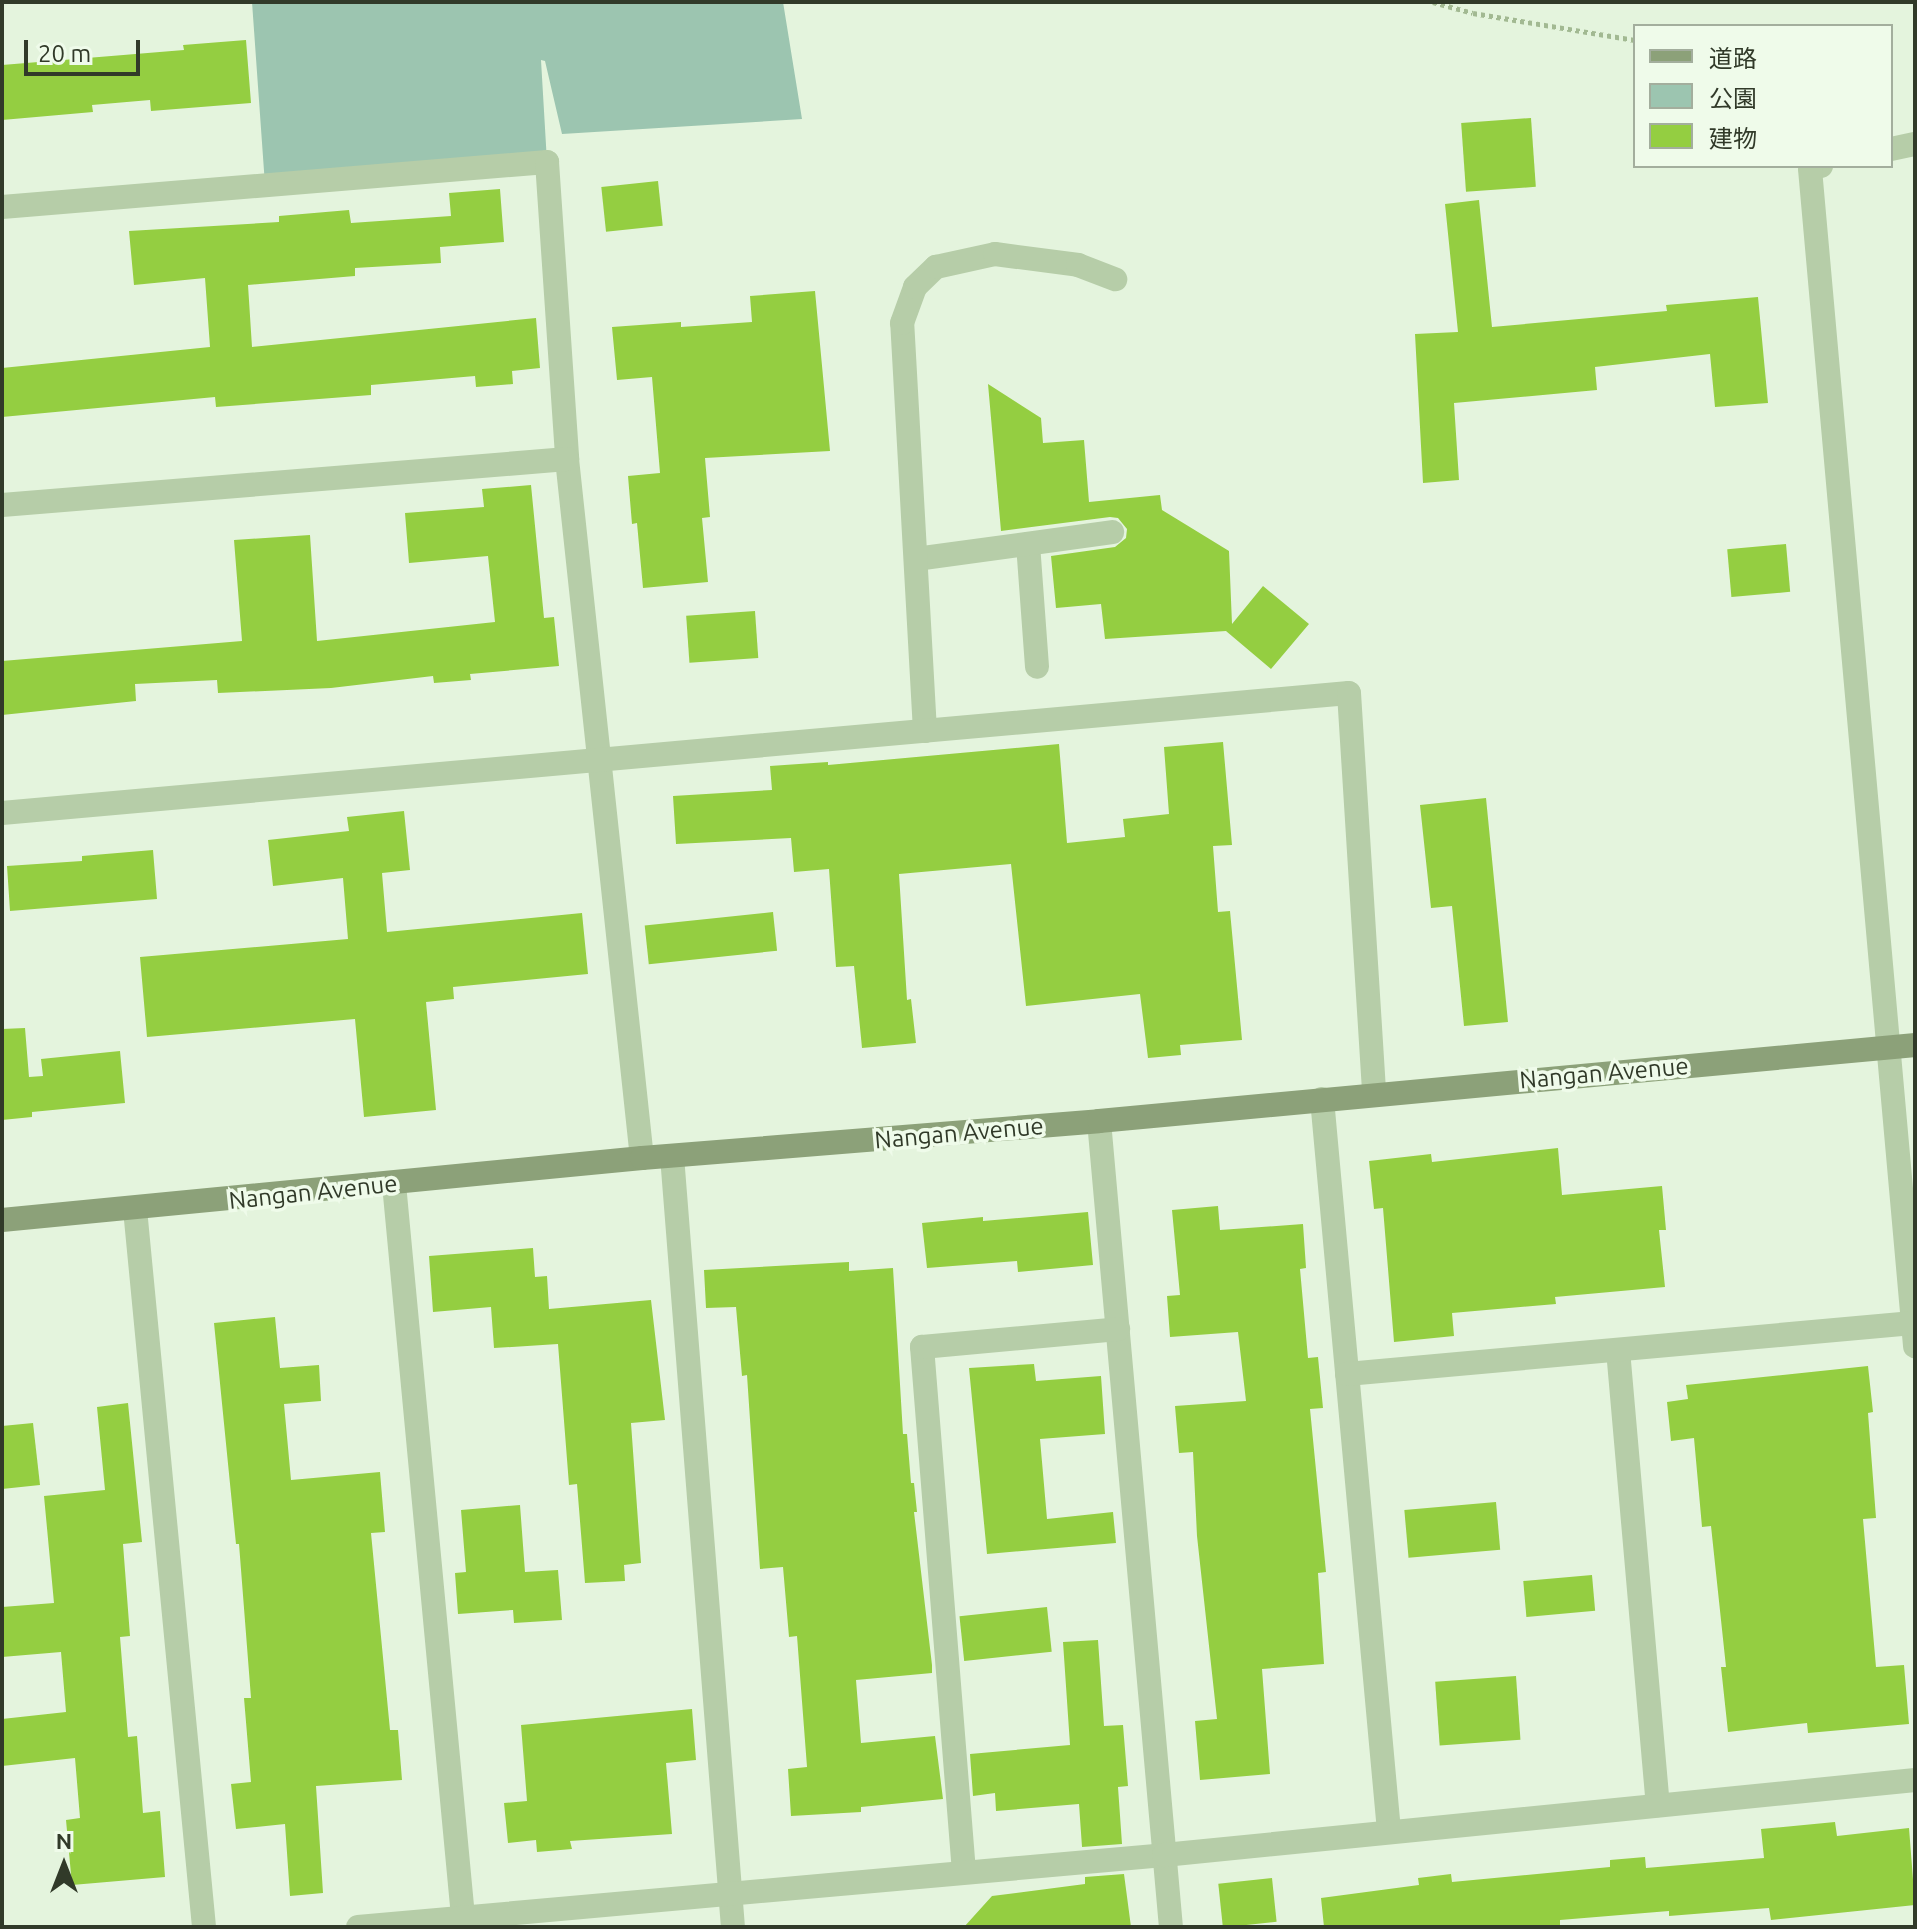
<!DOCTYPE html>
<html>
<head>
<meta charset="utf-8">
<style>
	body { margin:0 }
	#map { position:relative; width:1917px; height:1929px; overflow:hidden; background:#e4f4dd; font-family:Ubuntu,"Noto Sans JP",sans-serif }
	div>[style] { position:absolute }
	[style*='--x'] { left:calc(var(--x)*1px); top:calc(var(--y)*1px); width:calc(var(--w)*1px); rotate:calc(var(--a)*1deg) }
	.green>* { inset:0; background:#9cc5b0 }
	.building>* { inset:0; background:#94ce41; transform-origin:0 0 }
	.path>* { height:5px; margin-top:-2.5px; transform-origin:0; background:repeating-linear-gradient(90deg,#a2b992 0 4px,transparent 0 8px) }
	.lane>* { height:24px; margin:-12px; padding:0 12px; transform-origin:12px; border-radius:12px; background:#b6cda8 }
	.street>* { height:24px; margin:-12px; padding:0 12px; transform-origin:12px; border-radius:12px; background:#b6cda8 }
	.secondary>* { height:24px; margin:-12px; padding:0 12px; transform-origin:12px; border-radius:12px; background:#8ca179 }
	span { translate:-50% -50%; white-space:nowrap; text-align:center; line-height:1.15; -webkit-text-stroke:7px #effbea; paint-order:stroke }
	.street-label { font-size:24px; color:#313a29 }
	.frame { position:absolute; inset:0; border:4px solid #313a29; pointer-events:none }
	.legend { position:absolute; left:1633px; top:24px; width:260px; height:144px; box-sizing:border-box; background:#effbea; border:2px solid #a3ae9d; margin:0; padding:10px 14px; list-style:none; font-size:24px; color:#313a29 }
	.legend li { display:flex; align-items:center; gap:16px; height:40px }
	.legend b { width:40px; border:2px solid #a3ae9d }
	.north { position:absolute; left:24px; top:1825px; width:80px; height:80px; -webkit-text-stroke:6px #effbea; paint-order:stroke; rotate:0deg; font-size:22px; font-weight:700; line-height:32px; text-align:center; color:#313a29 }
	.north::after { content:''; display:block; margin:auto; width:28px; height:36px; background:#313a29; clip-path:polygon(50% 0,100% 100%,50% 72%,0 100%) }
	.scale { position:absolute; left:24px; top:40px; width:116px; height:36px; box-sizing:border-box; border:4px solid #313a29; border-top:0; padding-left:10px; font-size:24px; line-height:28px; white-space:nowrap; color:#313a29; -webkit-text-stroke:6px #effbea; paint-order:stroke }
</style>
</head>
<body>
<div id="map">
	<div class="green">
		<i style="clip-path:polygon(252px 2px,783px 2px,802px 119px,562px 134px,545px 61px,541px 60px,547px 162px,265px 185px)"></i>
	</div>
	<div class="building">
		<i style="clip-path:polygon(246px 40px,251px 103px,151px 111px,150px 100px,92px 105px,93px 112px,2px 120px,2px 65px,184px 50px,183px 45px)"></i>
		<i style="left:1531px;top:118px;width:69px;height:70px;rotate:86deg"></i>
		<i style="left:658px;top:181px;width:45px;height:57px;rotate:84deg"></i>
		<i style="clip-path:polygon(500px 189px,504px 242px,440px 247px,441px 263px,355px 268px,355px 276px,248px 285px,252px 347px,536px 318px,540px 368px,512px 371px,513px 384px,476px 387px,475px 376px,371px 385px,371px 395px,216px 407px,215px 397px,2px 417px,2px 368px,210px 347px,205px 278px,134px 285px,129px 231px,279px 222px,279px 216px,349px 210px,351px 223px,451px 216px,449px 193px)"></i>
		<i style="clip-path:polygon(1479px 200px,1492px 327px,1667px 311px,1666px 305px,1758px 297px,1768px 403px,1715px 407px,1710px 354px,1595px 367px,1597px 390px,1454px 403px,1459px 480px,1423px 483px,1415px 334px,1458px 332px,1445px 204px)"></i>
		<i style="clip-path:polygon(815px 291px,830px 451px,705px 458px,710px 517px,702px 518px,708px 582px,643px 588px,637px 523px,632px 524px,628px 476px,660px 473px,652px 377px,617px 380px,612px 327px,681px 322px,681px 327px,752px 322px,750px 296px)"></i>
		<i style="clip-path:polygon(988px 384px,1041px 418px,1043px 443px,1084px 440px,1089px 502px,1160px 495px,1162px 510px,1229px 551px,1232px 624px,1263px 586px,1309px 624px,1271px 669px,1226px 631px,1105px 639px,1101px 604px,1056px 608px,1051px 556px,1115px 547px,1126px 538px,1127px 529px,1118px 518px,1110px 517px,1001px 531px)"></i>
		<i style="clip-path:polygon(531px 485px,544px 618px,554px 617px,559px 666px,470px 674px,471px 680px,434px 683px,433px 676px,331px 688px,218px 693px,217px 680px,135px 684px,136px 701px,2px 715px,2px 661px,242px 641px,234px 540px,310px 535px,317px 641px,495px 622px,488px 556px,409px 563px,405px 513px,484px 507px,482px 489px)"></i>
		<i style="left:1786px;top:544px;width:48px;height:59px;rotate:85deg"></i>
		<i style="left:755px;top:611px;width:47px;height:69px;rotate:86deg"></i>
		<i style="clip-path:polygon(1223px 742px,1232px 845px,1213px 846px,1218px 912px,1230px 911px,1242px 1040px,1180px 1045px,1181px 1055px,1148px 1058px,1140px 994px,1026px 1006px,1011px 864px,899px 874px,907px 1000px,911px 999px,916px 1043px,862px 1048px,854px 966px,836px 967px,829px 869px,794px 872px,791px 838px,676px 844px,673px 796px,772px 790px,770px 766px,828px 762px,828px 765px,1059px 744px,1067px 843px,1125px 837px,1123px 819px,1169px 814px,1164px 747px)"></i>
		<i style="clip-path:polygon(1486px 798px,1508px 1022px,1464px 1026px,1452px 906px,1431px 908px,1420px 805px)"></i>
		<i style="clip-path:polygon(404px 811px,410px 870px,382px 873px,387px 932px,582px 913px,588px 974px,453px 987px,454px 999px,426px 1002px,436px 1110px,364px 1117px,355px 1019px,147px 1037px,140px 957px,348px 939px,343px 878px,273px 886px,268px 840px,349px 831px,347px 817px)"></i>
		<i style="clip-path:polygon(153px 850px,157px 899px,10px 911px,7px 866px,82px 861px,82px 856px)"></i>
		<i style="left:773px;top:912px;width:39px;height:129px;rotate:84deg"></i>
		<i style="clip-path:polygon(25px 1028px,29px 1077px,43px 1076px,41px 1059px,120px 1051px,125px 1103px,32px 1112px,32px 1117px,2px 1120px,2px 1029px)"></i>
		<i style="clip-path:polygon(1558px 1148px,1562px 1195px,1662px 1186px,1666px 1230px,1659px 1230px,1665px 1287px,1555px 1297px,1556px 1304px,1452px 1313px,1454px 1336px,1394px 1342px,1383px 1208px,1374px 1209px,1369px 1161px,1431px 1154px,1432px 1162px)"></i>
		<i style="clip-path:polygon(1218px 1206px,1220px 1230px,1303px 1224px,1306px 1268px,1300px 1269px,1308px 1358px,1318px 1357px,1323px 1408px,1310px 1409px,1326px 1572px,1318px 1573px,1324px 1664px,1262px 1669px,1270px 1774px,1200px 1780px,1195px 1721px,1217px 1719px,1197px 1536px,1193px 1452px,1179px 1453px,1175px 1406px,1246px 1401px,1238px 1332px,1170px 1337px,1167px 1296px,1180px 1295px,1172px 1210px)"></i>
		<i style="clip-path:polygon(1088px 1212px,1093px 1265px,1018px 1272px,1017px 1261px,927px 1268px,922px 1223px,983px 1217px,983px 1221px)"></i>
		<i style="clip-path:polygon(533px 1248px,535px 1277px,547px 1276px,549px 1309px,651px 1300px,665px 1420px,631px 1423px,641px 1563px,624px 1565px,625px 1581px,585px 1583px,577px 1484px,569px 1485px,558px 1344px,494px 1348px,491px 1307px,433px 1312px,429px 1256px)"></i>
		<i style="clip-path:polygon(849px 1262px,849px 1271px,893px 1268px,903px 1434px,907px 1434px,911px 1483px,914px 1483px,917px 1512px,914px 1512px,932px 1665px,932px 1673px,856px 1680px,861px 1743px,935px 1736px,943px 1799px,861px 1807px,861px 1812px,791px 1816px,788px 1769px,807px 1767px,797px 1636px,789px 1637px,783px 1567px,760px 1569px,747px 1375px,742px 1376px,736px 1307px,706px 1308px,704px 1270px)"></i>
		<i style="clip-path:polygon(275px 1317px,280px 1368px,319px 1365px,321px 1401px,284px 1404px,291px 1480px,380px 1472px,385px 1532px,371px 1533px,390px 1730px,398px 1730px,402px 1780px,316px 1786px,323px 1893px,290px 1896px,285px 1824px,236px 1829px,231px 1784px,251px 1782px,244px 1698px,251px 1698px,239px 1544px,236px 1544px,214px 1323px)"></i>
		<i style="clip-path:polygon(1034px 1364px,1036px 1381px,1101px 1376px,1105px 1434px,1040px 1439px,1047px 1519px,1113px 1512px,1116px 1543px,987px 1554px,969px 1368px)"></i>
		<i style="clip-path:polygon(1868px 1366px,1873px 1412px,1868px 1413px,1876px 1518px,1863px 1519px,1876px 1667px,1904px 1665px,1909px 1724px,1808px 1733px,1807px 1723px,1728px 1732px,1721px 1667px,1726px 1667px,1711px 1526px,1702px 1527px,1694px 1438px,1671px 1441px,1667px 1402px,1688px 1399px,1686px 1385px)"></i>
		<i style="clip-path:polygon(128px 1403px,142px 1542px,123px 1544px,130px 1636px,120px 1637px,128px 1737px,137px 1736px,143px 1813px,160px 1811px,165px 1877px,72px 1885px,66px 1820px,80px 1818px,75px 1758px,2px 1766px,2px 1719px,66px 1712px,61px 1652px,2px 1657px,2px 1607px,54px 1603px,44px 1496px,105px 1490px,97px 1407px)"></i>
		<i style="clip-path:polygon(33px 1423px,40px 1485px,2px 1489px,2px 1426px)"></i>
		<i style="left:1496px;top:1502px;width:48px;height:92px;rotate:85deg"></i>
		<i style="clip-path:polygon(520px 1505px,525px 1572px,558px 1570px,562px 1620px,514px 1623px,513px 1610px,458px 1614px,455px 1573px,466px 1572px,461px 1510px)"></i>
		<i style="left:1592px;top:1575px;width:36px;height:69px;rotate:85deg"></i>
		<i style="left:1047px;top:1607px;width:45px;height:88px;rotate:84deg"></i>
		<i style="clip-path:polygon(1098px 1640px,1104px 1726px,1123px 1725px,1128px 1786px,1118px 1787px,1122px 1844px,1082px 1847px,1079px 1804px,996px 1811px,995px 1793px,973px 1796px,970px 1754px,1070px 1745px,1063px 1642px)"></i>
		<i style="left:1516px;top:1676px;width:64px;height:81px;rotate:86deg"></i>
		<i style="clip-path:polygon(692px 1709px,696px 1760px,666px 1763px,672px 1834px,570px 1841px,572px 1849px,537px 1852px,536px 1840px,508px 1843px,504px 1803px,527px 1801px,521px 1725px)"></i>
		<i style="clip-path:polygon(1835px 1822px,1837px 1836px,1909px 1828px,1915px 1905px,1771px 1920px,1769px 1908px,1669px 1916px,1669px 1911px,1560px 1920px,1560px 1927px,1324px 1927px,1321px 1898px,1419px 1885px,1418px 1878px,1451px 1874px,1452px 1882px,1610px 1867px,1610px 1860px,1645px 1857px,1646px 1868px,1764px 1858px,1761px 1829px)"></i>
		<i style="clip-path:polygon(1124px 1874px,1131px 1927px,964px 1927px,992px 1896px,1085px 1884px,1085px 1877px)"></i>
		<i style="left:1272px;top:1878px;width:44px;height:54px;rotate:84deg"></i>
	</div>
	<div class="path">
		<i style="--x:1433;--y:2;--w:41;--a:15.4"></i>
		<i style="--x:1473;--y:13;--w:164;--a:9.5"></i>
	</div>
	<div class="lane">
		<i style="--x:1028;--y:544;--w:123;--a:85.8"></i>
		<i style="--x:916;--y:559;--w:198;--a:-7.8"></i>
		<i style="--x:925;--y:731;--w:409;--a:-93.2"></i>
		<i style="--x:902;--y:323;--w:38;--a:-70"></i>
		<i style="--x:915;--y:287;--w:29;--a:-44"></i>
		<i style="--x:936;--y:267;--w:60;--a:-12.4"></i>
		<i style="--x:995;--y:254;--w:84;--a:7.5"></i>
		<i style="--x:1078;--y:265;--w:40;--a:21"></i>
	</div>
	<div class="street">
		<i style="--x:1891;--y:149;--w:25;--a:-12"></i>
		<i style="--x:1821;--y:166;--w:11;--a:165"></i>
		<i style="--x:1810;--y:169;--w:1182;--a:84.9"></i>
		<i style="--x:2;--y:207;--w:547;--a:-4.72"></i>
		<i style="--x:547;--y:162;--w:298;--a:86.1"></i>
		<i style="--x:567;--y:459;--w:703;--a:83.88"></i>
		<i style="--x:2;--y:505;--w:567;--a:-4.65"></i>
		<i style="--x:2;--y:813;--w:1352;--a:-5.09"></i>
		<i style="--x:1349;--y:693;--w:401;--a:86.4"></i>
		<i style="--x:1322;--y:1099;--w:735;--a:84.77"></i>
		<i style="--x:1099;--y:1121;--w:809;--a:84.9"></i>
		<i style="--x:672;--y:1156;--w:773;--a:85.48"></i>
		<i style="--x:394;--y:1184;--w:746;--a:84.62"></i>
		<i style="--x:135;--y:1209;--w:721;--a:84.51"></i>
		<i style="--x:1618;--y:1350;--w:457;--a:85"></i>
		<i style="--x:1347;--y:1374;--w:568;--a:-5.15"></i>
		<i style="--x:964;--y:1872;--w:527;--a:-94.57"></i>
		<i style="--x:922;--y:1347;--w:197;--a:-5.2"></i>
		<i style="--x:358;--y:1927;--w:809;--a:-5.1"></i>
		<i style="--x:1164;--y:1855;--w:755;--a:-5.7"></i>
	</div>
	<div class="secondary">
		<i style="--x:2;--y:1220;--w:643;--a:-5.53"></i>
		<i style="--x:642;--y:1158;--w:458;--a:-4.6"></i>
		<i style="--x:1099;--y:1121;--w:820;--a:-5.32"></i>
	</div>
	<div class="street-label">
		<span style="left:1604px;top:1073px;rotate:-5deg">Nangan Avenue</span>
		<span style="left:959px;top:1133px;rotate:-5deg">Nangan Avenue</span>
		<span style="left:313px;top:1192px;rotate:-6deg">Nangan Avenue</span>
	</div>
	<div class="frame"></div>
	<ul class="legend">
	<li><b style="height:10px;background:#8ca179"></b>道路</li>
	<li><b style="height:22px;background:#9cc5b0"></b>公園</li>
	<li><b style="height:22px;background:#94ce41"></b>建物</li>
	</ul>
	<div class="north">N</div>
	<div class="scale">20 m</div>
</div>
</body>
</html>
